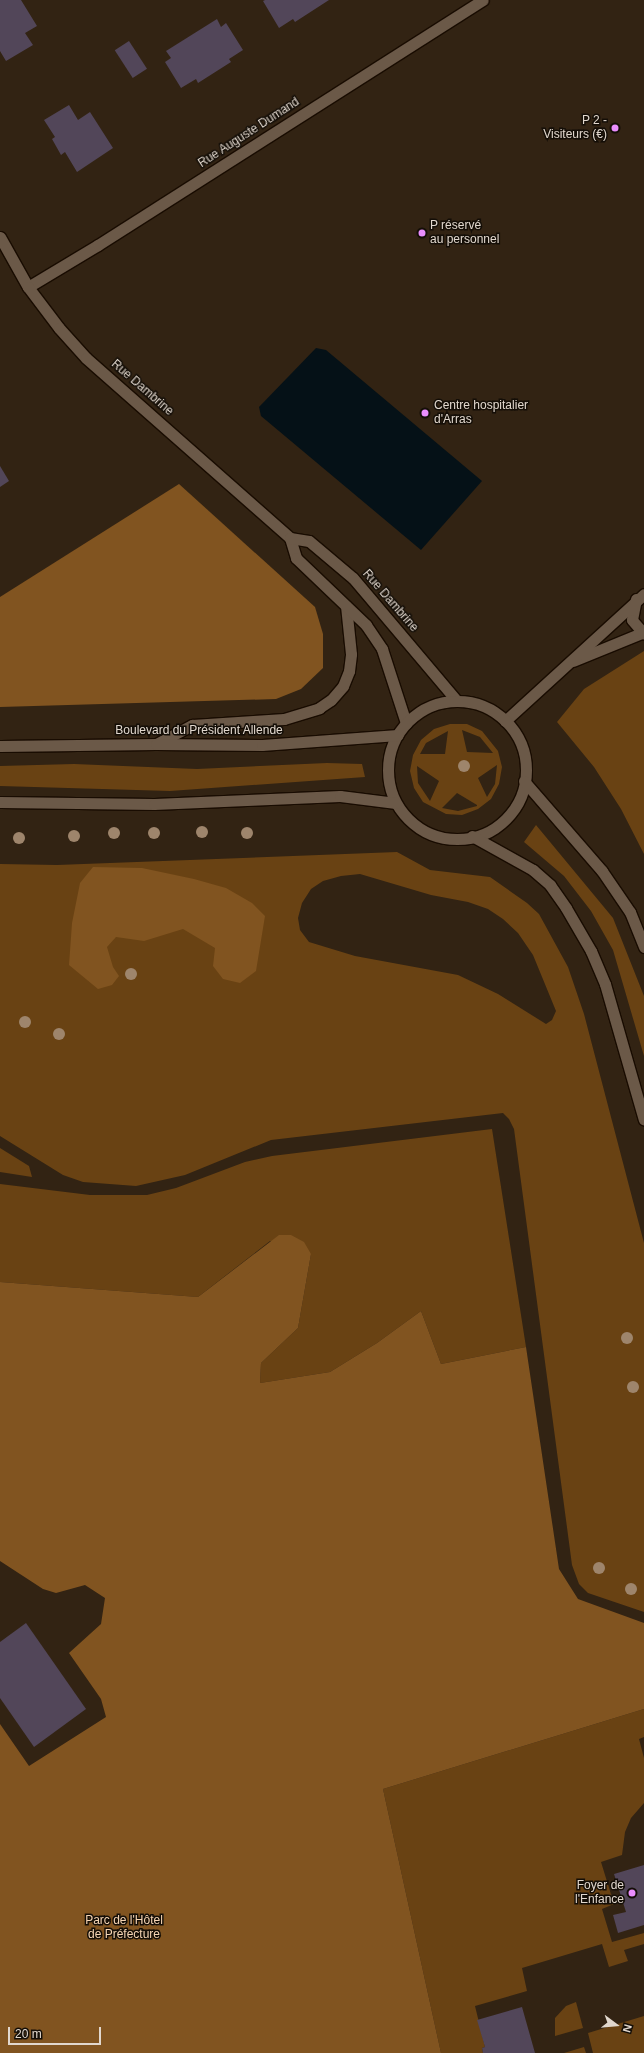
<!DOCTYPE html>
<html>
<head>
<meta charset="utf-8">
<style>
	body { margin:0 }
	#map { position:relative; width:644px; height:2053px; overflow:hidden; background:#322313; font-family:Helvetica,sans-serif }
	div>[style] { position:absolute }
	[style*='--x'] { left:calc(var(--x)*1px); top:calc(var(--y)*1px); width:calc(var(--w)*1px); rotate:calc(var(--a)*1deg) }
	.green>* { inset:0; background:#694213 }
	.forest>* { inset:0; background:#815420 }
	.water>* { inset:0; background:#051117 }
	.building>* { inset:0; background:#524659; transform-origin:0 0 }
	.roads { filter:drop-shadow(1px 0 #190c01) drop-shadow(-1px 0 #190c01) drop-shadow(0 1px #190c01) drop-shadow(0 -1px #190c01) }
	.service>* { height:11px; margin:-5.5px; padding:0 5.5px; transform-origin:5.5px; border-radius:5.5px; background:#6b5948 }
	.minor>* { height:11px; margin:-5.5px; padding:0 5.5px; transform-origin:5.5px; border-radius:5.5px; background:#6b5948 }
	.tertiary>* { height:11px; margin:-5.5px; padding:0 5.5px; transform-origin:5.5px; border-radius:5.5px; background:#6b5948 }
	.secondary>* { height:11px; margin:-5.5px; padding:0 5.5px; transform-origin:5.5px; border-radius:5.5px; background:#6b5948 }
	.secondary>.ring { margin:-5.5px; padding:0; box-sizing:content-box; background:none; border:11px solid #6b5948; border-radius:50% }
	.trees>* { width:12px; height:12px; margin:-6px; border-radius:50%; background:#9e856c }
	.dots>* { width:11px; height:11px; translate:-50% -50%; box-sizing:border-box; border:2px solid #140e07; border-radius:50% }
	span { translate:-50% -50%; white-space:nowrap; text-align:center; line-height:1.15; -webkit-text-stroke:3px #140e07; paint-order:stroke }
	.poi-label { font-size:12px; color:#e1d7cd }
	.right { translate:-100% -50%; text-align:right }
	.left { translate:0 -50%; text-align:left }
	.street-label { font-size:12px; color:#e1d7cd }
	.park-label { font-size:12px; color:#f6d5b4 }
	.north { position:absolute; left:596px; top:2005px; width:40px; height:40px; -webkit-text-stroke:3px #140e07; paint-order:stroke; rotate:106deg; font-size:11px; font-weight:700; line-height:16px; text-align:center; color:#e1d7cd }
	.north::after { content:''; display:block; margin:auto; width:14px; height:18px; background:#e1d7cd; clip-path:polygon(50% 0,100% 100%,50% 72%,0 100%) }
	.scale { position:absolute; left:8px; top:2027px; width:93px; height:18px; box-sizing:border-box; border:2px solid #e1d7cd; border-top:0; padding-left:5px; font-size:12px; line-height:14px; white-space:nowrap; color:#e1d7cd; -webkit-text-stroke:3px #140e07; paint-order:stroke }
</style>
</head>
<body>
<div id="map">
	<div class="green">
		<i style="clip-path:polygon(644px 651px,644px 854px,621px 809px,594px 767px,557px 722px,584px 689px)"></i>
		<i style="clip-path:polygon(evenodd,450px 724px,467px 724px,482px 731px,498px 751px,502px 767px,499px 784px,491px 799px,478px 809px,462px 815px,446px 814px,423px 802px,414px 788px,410px 771px,413px 755px,421px 740px,434px 729px,450px 724px,462px 730px,480px 737px,493px 753px,467px 752px,462px 730px,450px 724px,448px 731px,445px 754px,420px 754px,426px 743px,448px 731px,450px 724px,497px 765px,495px 784px,487px 797px,478px 778px,497px 765px,450px 724px,417px 766px,439px 781px,430px 801px,418px 783px,417px 766px,450px 724px,457px 793px,477px 805px,477px 806px,458px 811px,442px 808px,457px 793px)"></i>
		<i style="clip-path:polygon(327px 763px,362px 764px,365px 777px,170px 791px,0 786px,0 766px,74px 764px,197px 769px)"></i>
		<i style="clip-path:polygon(536px 825px,613px 918px,644px 996px,644px 1056px,613px 950px,591px 911px,564px 876px,524px 842px)"></i>
		<i style="clip-path:polygon(evenodd,397px 852px,430px 870px,490px 877px,527px 903px,539px 914px,568px 967px,584px 1014px,644px 1243px,644px 1612px,588px 1593px,579px 1584px,572px 1565px,514px 1129px,509px 1119px,503px 1113px,271px 1140px,185px 1175px,136px 1186px,83px 1182px,63px 1175px,0 1136px,0 864px,57px 865px,397px 852px,360px 874px,431px 895px,468px 902px,488px 909px,503px 919px,518px 933px,533px 955px,556px 1011px,552px 1020px,546px 1024px,498px 994px,458px 975px,355px 956px,309px 942px,300px 930px,298px 918px,302px 903px,311px 889px,323px 881px,341px 876px,360px 874px)"></i>
		<i style="clip-path:polygon(492px 1129px,526px 1347px,441px 1364px,421px 1311px,377px 1343px,330px 1372px,260px 1383px,261px 1363px,298px 1328px,311px 1254px,270px 1241px,198px 1297px,0 1282px,0 1184px,90px 1195px,147px 1195px,176px 1188px,245px 1162px,272px 1156px)"></i>
		<i style="clip-path:polygon(0 1148px,29px 1166px,32px 1177px,0 1172px)"></i>
		<i style="clip-path:polygon(644px 1709px,644px 1737px,639px 1739px,644px 1758px,644px 1803px,631px 1818px,625px 1832px,622px 1855px,601px 1862px,614px 1904px,602px 1909px,612px 1942px,644px 1933px,644px 1944px,624px 1950px,628px 1961px,609px 1967px,602px 1944px,522px 1968px,527px 1991px,475px 2006px,485px 2047px,482px 2048px,483px 2053px,441px 2053px,383px 1789px)"></i>
		<i style="clip-path:polygon(576px 2002px,583px 2028px,555px 2036px,555px 2018px,566px 2006px)"></i>
		<i style="clip-path:polygon(644px 2016px,644px 2053px,593px 2053px,588px 2033px)"></i>
		<i style="clip-path:polygon(584px 2047px,586px 2053px,564px 2053px)"></i>
	</div>
	<div class="forest">
		<i style="clip-path:polygon(179px 484px,315px 607px,323px 634px,323px 668px,301px 689px,276px 699px,0 707px,0 597px)"></i>
		<i style="clip-path:polygon(93px 867px,142px 868px,194px 879px,226px 888px,252px 903px,265px 916px,256px 971px,240px 983px,223px 979px,213px 966px,215px 948px,183px 929px,144px 941px,116px 937px,107px 947px,113px 967px,119px 976px,112px 985px,98px 989px,69px 965px,72px 923px,80px 883px)"></i>
		<i style="clip-path:polygon(279px 1235px,291px 1235px,304px 1242px,311px 1254px,298px 1328px,261px 1363px,260px 1383px,330px 1372px,377px 1343px,421px 1311px,441px 1364px,526px 1347px,559px 1569px,578px 1599px,644px 1623px,644px 1709px,383px 1789px,441px 2053px,0 2053px,0 1724px,29px 1766px,106px 1717px,101px 1699px,69px 1653px,101px 1624px,105px 1598px,85px 1585px,56px 1593px,43px 1589px,0 1561px,0 1282px,198px 1297px)"></i>
	</div>
	<div class="water">
		<i style="clip-path:polygon(316px 348px,326px 350px,482px 481px,421px 550px,261px 416px,259px 407px)"></i>
	</div>
	<div class="building">
		<i style="clip-path:polygon(0 0,21px 0,37px 26px,25px 33px,33px 45px,6px 61px,0 51px)"></i>
		<i style="clip-path:polygon(265px 0,329px 0,295px 22px,293px 19px,279px 28px,263px 1px)"></i>
		<i style="clip-path:polygon(217px 19px,221px 27px,226px 23px,243px 50px,229px 59px,231px 62px,198px 83px,196px 79px,181px 88px,165px 62px,171px 58px,166px 51px)"></i>
		<i style="left:129px;top:41px;width:33px;height:17px;rotate:57deg"></i>
		<i style="clip-path:polygon(69px 105px,78px 120px,90px 112px,113px 148px,77px 172px,65px 152px,61px 155px,52px 139px,55px 137px,44px 120px)"></i>
		<i style="clip-path:polygon(0 466px,9px 481px,0 487px)"></i>
		<i style="clip-path:polygon(26px 1623px,86px 1709px,34px 1747px,0 1698px,0 1642px)"></i>
		<i style="clip-path:polygon(644px 1865px,644px 1925px,618px 1933px,613px 1915px,626px 1912px,614px 1874px)"></i>
		<i style="clip-path:polygon(522px 2007px,535px 2053px,483px 2053px,482px 2048px,485px 2047px,477px 2020px)"></i>
	</div>
	<div class="roads">
		<div class="service">
			<i style="--x:636;--y:599;--w:21;--a:101"></i>
			<i style="--x:632;--y:620;--w:18;--a:49"></i>
			<i style="--x:573;--y:661;--w:77;--a:-22.2"></i>
			<i style="--x:505;--y:721;--w:188;--a:-42.4"></i>
		</div>
		<div class="minor">
			<i style="--x:28;--y:287;--w:82;--a:-31"></i>
			<i style="--x:98;--y:245;--w:456;--a:-32.5"></i>
			<i style="--x:156;--y:744;--w:41;--a:-27.8"></i>
			<i style="--x:192;--y:725;--w:92;--a:-3.7"></i>
			<i style="--x:284;--y:719;--w:37;--a:-17"></i>
			<i style="--x:319;--y:708;--w:14;--a:-34"></i>
			<i style="--x:331;--y:700;--w:18;--a:-49"></i>
			<i style="--x:343;--y:686;--w:16;--a:-68"></i>
			<i style="--x:349;--y:671;--w:17;--a:-83"></i>
			<i style="--x:351;--y:654;--w:48;--a:-95.9"></i>
		</div>
		<div class="tertiary">
			<i style="--x:0;--y:237;--w:57;--a:60.8"></i>
			<i style="--x:28;--y:287;--w:51;--a:52.9"></i>
			<i style="--x:59;--y:328;--w:40;--a:48"></i>
			<i style="--x:86;--y:358;--w:272;--a:41.4"></i>
			<i style="--x:290;--y:538;--w:21;--a:73"></i>
			<i style="--x:296;--y:558;--w:97;--a:43.7"></i>
			<i style="--x:366;--y:625;--w:29;--a:56"></i>
			<i style="--x:382;--y:649;--w:78;--a:72"></i>
			<i style="--x:290;--y:538;--w:19;--a:9"></i>
			<i style="--x:309;--y:541;--w:57;--a:40.1"></i>
			<i style="--x:353;--y:578;--w:161;--a:49.8"></i>
		</div>
		<div class="secondary">
			<i class="ring" style="left:388px;top:701px;width:127px;height:127px"></i>
			<i style="--x:0;--y:746;--w:156;--a:-0.7"></i>
			<i style="--x:156;--y:744;--w:106;--a:0.5"></i>
			<i style="--x:262;--y:745;--w:136;--a:-4.2"></i>
			<i style="--x:524;--y:781;--w:119;--a:49.1"></i>
			<i style="--x:602;--y:871;--w:50;--a:55.7"></i>
			<i style="--x:630;--y:912;--w:38;--a:68"></i>
			<i style="--x:0;--y:802;--w:154;--a:0.7"></i>
			<i style="--x:154;--y:804;--w:186;--a:-2.5"></i>
			<i style="--x:340;--y:796;--w:56;--a:7.1"></i>
			<i style="--x:472;--y:836;--w:70;--a:29.1"></i>
			<i style="--x:533;--y:870;--w:23;--a:41"></i>
			<i style="--x:550;--y:885;--w:28;--a:55"></i>
			<i style="--x:566;--y:908;--w:50;--a:59.8"></i>
			<i style="--x:591;--y:951;--w:36;--a:67"></i>
			<i style="--x:605;--y:984;--w:141;--a:74"></i>
		</div>
	</div>
	<div class="trees">
		<i style="left:464px;top:766px"></i>
		<i style="left:202px;top:832px"></i>
		<i style="left:114px;top:833px"></i>
		<i style="left:154px;top:833px"></i>
		<i style="left:247px;top:833px"></i>
		<i style="left:74px;top:836px"></i>
		<i style="left:19px;top:838px"></i>
		<i style="left:131px;top:974px"></i>
		<i style="left:25px;top:1022px"></i>
		<i style="left:59px;top:1034px"></i>
		<i style="left:627px;top:1338px"></i>
		<i style="left:633px;top:1387px"></i>
		<i style="left:599px;top:1568px"></i>
		<i style="left:631px;top:1589px"></i>
	</div>
	<div class="dots">
		<i style="left:615px;top:128px;background:#ea8dfd"></i>
		<i style="left:422px;top:233px;background:#ea8dfd"></i>
		<i style="left:425px;top:413px;background:#ea8dfd"></i>
		<i style="left:632px;top:1893px;background:#ea8dfd"></i>
	</div>
	<div class="poi-label">
		<span class="right" style="left:607px;top:128px">P 2 -<br>Visiteurs (€)</span>
		<span class="left" style="left:430px;top:233px">P réservé<br>au personnel</span>
		<span class="left" style="left:434px;top:413px">Centre hospitalier<br>d'Arras</span>
		<span class="right" style="left:624px;top:1893px">Foyer de<br>l'Enfance</span>
	</div>
	<div class="street-label">
		<span style="left:249px;top:133px;rotate:-33deg">Rue Auguste Dumand</span>
		<span style="left:142px;top:388px;rotate:41deg">Rue Dambrine</span>
		<span style="left:390px;top:601px;rotate:49deg">Rue Dambrine</span>
		<span style="left:199px;top:731px">Boulevard du Président Allende</span>
	</div>
	<div class="park-label">
		<span style="left:124px;top:1928px">Parc de l'Hôtel<br>de Préfecture</span>
	</div>
	<div class="north">N</div>
	<div class="scale">20 m</div>
</div>
</body>
</html>
